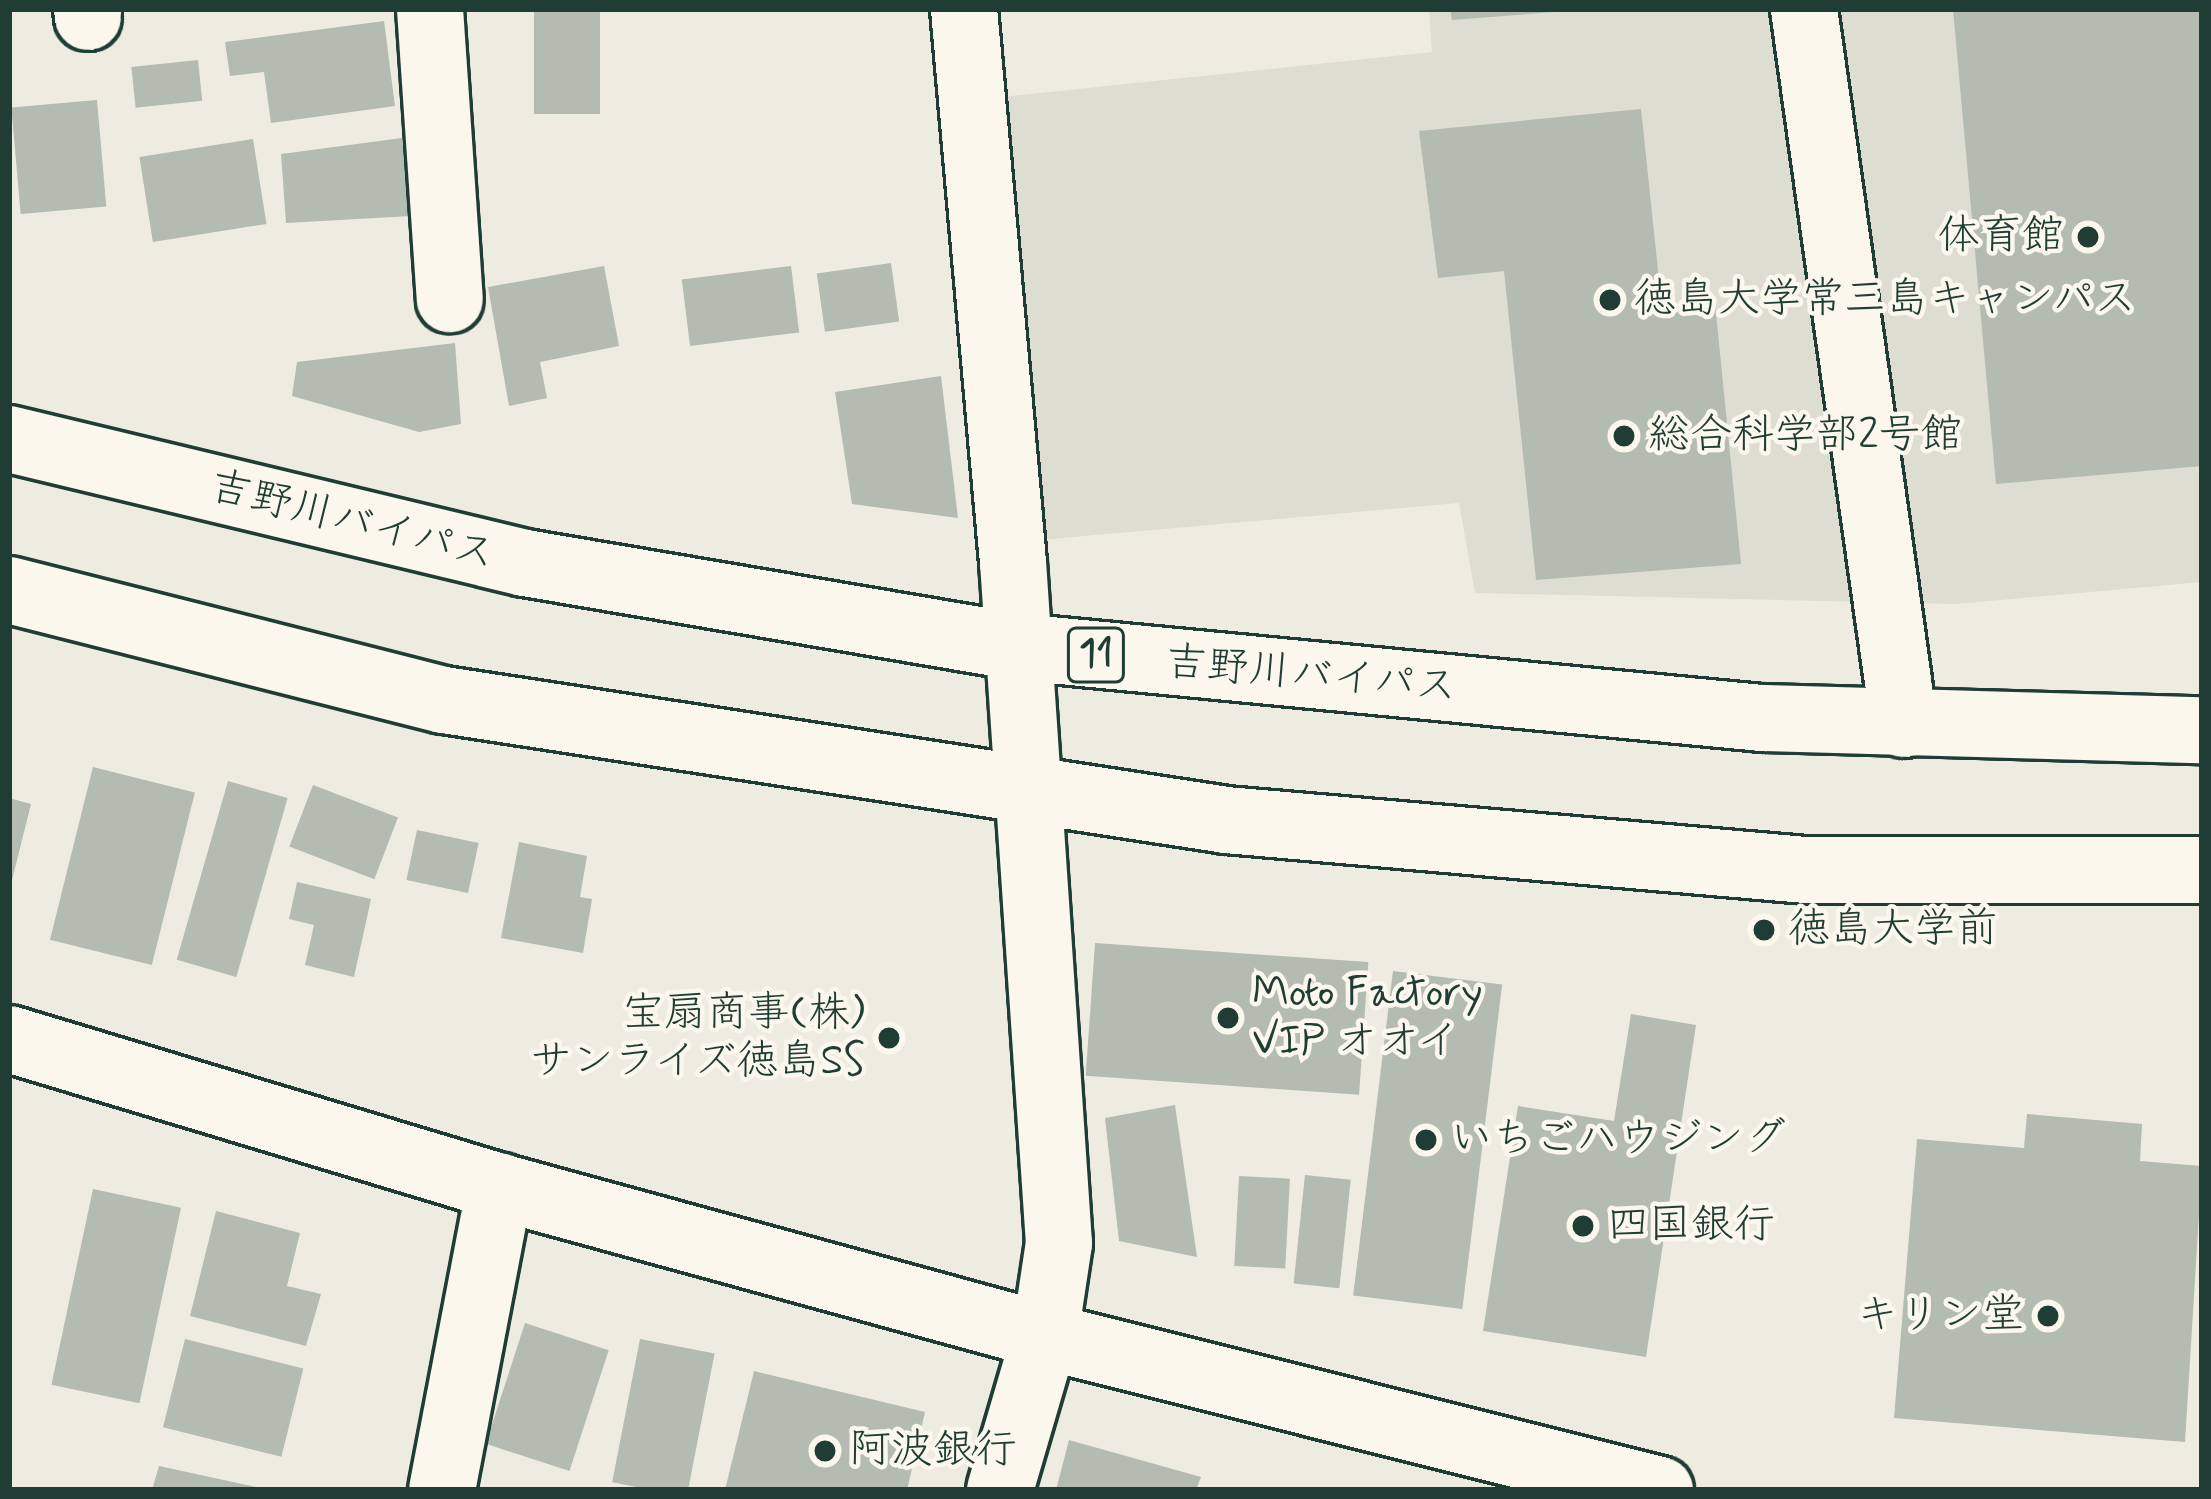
<!DOCTYPE html>
<html>
<head>
<meta charset="utf-8">
<style>
	body { margin:0 }
	#map { position:relative; width:2211px; height:1499px; overflow:hidden; background:#eeece1; font-family:Mynerve,"Klee One",sans-serif }
	div>[style] { position:absolute }
	[style*='--x'] { left:calc(var(--x)*1px); top:calc(var(--y)*1px); width:calc(var(--w)*1px); rotate:calc(var(--a)*1deg) }
	.built>* { inset:0; background:#ddddd2 }
	.building>* { inset:0; background:#b4bbb0; transform-origin:0 0 }
	.roads { filter:drop-shadow(3px 0 #1f3d34) drop-shadow(-3px 0 #1f3d34) drop-shadow(0 3px #1f3d34) drop-shadow(0 -3px #1f3d34) }
	.minor>* { height:66px; margin:-33px; padding:0 33px; transform-origin:33px; border-radius:33px; background:#fbf7ec }
	.highway>* { height:66px; margin:-33px; padding:0 33px; transform-origin:33px; border-radius:33px; background:#fbf7ec }
	.dots>* { width:33px; height:33px; translate:-50% -50%; box-sizing:border-box; border:6px solid #fbf7ec; border-radius:50% }
	span { translate:-50% -50%; white-space:nowrap; text-align:center; line-height:1.15; -webkit-text-stroke:9px #fbf7ec; paint-order:stroke }
	.shield-label span { padding:3px 9px; background:#fbf7ec; border:3px solid; border-radius:9px; -webkit-text-stroke-width:0 }
	.shield-label { font-size:39px; color:#1f3d34; font-weight:700 }
	.poi-label { font-size:42px; color:#1f3d34 }
	.right { translate:-100% -50%; text-align:right }
	.left { translate:0 -50%; text-align:left }
	.street-label { font-size:42px; color:#1f3d34 }
	.frame { position:absolute; inset:0; border:12px solid #1f3d34; pointer-events:none }
</style>
</head>
<body>
<div id="map">
	<div class="built">
		<i style="clip-path:polygon(1429px 9px,2202px 9px,2202px 582px,1956px 604px,1475px 593px,1459px 503px,1039px 540px,1001px 97px,1432px 52px)"></i>
	</div>
	<div class="building">
		<i style="left:534px;top:9px;width:66px;height:105px"></i>
		<i style="clip-path:polygon(1450px 9px,1553px 9px,1553px 12px,1452px 20px)"></i>
		<i style="clip-path:polygon(1953px 9px,2202px 9px,2202px 466px,1996px 484px)"></i>
		<i style="clip-path:polygon(384px 21px,395px 106px,271px 123px,264px 72px,230px 76px,225px 42px)"></i>
		<i style="left:198px;top:60px;width:41px;height:67px;rotate:84deg"></i>
		<i style="left:97px;top:100px;width:107px;height:86px;rotate:85deg"></i>
		<i style="clip-path:polygon(1641px 109px,1662px 308px,1715px 303px,1741px 564px,1536px 580px,1504px 271px,1438px 278px,1419px 131px)"></i>
		<i style="clip-path:polygon(402px 138px,411px 216px,286px 223px,281px 154px)"></i>
		<i style="left:253px;top:139px;width:86px;height:115px;rotate:81deg"></i>
		<i style="left:891px;top:263px;width:59px;height:75px;rotate:82deg"></i>
		<i style="clip-path:polygon(604px 266px,619px 346px,540px 362px,547px 398px,509px 406px,488px 287px)"></i>
		<i style="left:791px;top:266px;width:67px;height:110px;rotate:83deg"></i>
		<i style="clip-path:polygon(455px 343px,461px 424px,419px 432px,292px 396px,297px 362px)"></i>
		<i style="clip-path:polygon(941px 376px,958px 518px,852px 504px,835px 392px)"></i>
		<i style="left:93px;top:767px;width:105px;height:178px;rotate:14deg"></i>
		<i style="left:228px;top:781px;width:62px;height:186px;rotate:16deg"></i>
		<i style="left:313px;top:785px;width:91px;height:66px;rotate:21deg"></i>
		<i style="clip-path:polygon(9px 798px,31px 804px,11px 884px,9px 884px)"></i>
		<i style="left:417px;top:830px;width:63px;height:51px;rotate:12deg"></i>
		<i style="clip-path:polygon(519px 842px,587px 856px,580px 897px,592px 899px,583px 953px,501px 938px)"></i>
		<i style="clip-path:polygon(297px 882px,371px 899px,354px 977px,305px 965px,314px 925px,289px 919px)"></i>
		<i style="left:1095px;top:943px;width:274px;height:133px;rotate:4deg"></i>
		<i style="left:1393px;top:971px;width:110px;height:327px;rotate:7deg"></i>
		<i style="clip-path:polygon(1631px 1014px,1696px 1025px,1646px 1357px,1483px 1331px,1518px 1106px,1614px 1121px)"></i>
		<i style="clip-path:polygon(1175px 1105px,1197px 1257px,1119px 1241px,1105px 1118px)"></i>
		<i style="clip-path:polygon(2027px 1114px,2142px 1124px,2140px 1161px,2202px 1166px,2185px 1442px,1894px 1418px,1917px 1139px,2024px 1148px)"></i>
		<i style="left:1305px;top:1175px;width:46px;height:109px;rotate:6deg"></i>
		<i style="left:1239px;top:1176px;width:51px;height:90px;rotate:3deg"></i>
		<i style="left:93px;top:1189px;width:90px;height:200px;rotate:12deg"></i>
		<i style="clip-path:polygon(216px 1211px,300px 1233px,287px 1286px,321px 1294px,306px 1346px,190px 1316px)"></i>
		<i style="left:525px;top:1323px;width:88px;height:127px;rotate:18deg"></i>
		<i style="left:185px;top:1339px;width:122px;height:91px;rotate:14deg"></i>
		<i style="left:640px;top:1339px;width:76px;height:146px;rotate:11deg"></i>
		<i style="clip-path:polygon(754px 1371px,925px 1412px,907px 1490px,725px 1490px)"></i>
		<i style="clip-path:polygon(1069px 1440px,1201px 1477px,1196px 1490px,1056px 1490px)"></i>
		<i style="clip-path:polygon(159px 1466px,261px 1488px,260px 1490px,152px 1490px)"></i>
	</div>
	<div class="roads">
		<div class="minor">
			<i style="--x:87;--y:9;--w:8;--a:83"></i>
			<i style="--x:430;--y:9;--w:291;--a:86.1"></i>
			<i style="--x:964;--y:9;--w:555;--a:84.94"></i>
			<i style="--x:1013;--y:562;--w:683;--a:86.14"></i>
			<i style="--x:1059;--y:1243;--w:94;--a:98.6"></i>
			<i style="--x:1045;--y:1336;--w:160;--a:106.3"></i>
			<i style="--x:1804;--y:9;--w:722;--a:82.04"></i>
			<i style="--x:9;--y:1039;--w:513;--a:16.77"></i>
			<i style="--x:500;--y:1187;--w:565;--a:15.29"></i>
			<i style="--x:1045;--y:1336;--w:634;--a:14.06"></i>
			<i style="--x:442;--y:1490;--w:309;--a:-79.2"></i>
		</div>
		<div class="highway">
			<i style="--x:9;--y:439;--w:531;--a:13.51"></i>
			<i style="--x:525;--y:563;--w:501;--a:9.65"></i>
			<i style="--x:1019;--y:647;--w:746;--a:5.46"></i>
			<i style="--x:1762;--y:718;--w:440;--a:1.6"></i>
			<i style="--x:9;--y:590;--w:449;--a:14.2"></i>
			<i style="--x:444;--y:700;--w:791;--a:8.72"></i>
			<i style="--x:1226;--y:820;--w:582;--a:4.93"></i>
			<i style="--x:1806;--y:870;--w:396;--a:0"></i>
		</div>
	</div>
	<div class="dots">
		<i style="left:2088px;top:237px;background:#1f3d34"></i>
		<i style="left:1610px;top:300px;background:#1f3d34"></i>
		<i style="left:1624px;top:436px;background:#1f3d34"></i>
		<i style="left:1764px;top:930px;background:#1f3d34"></i>
		<i style="left:1228px;top:1018px;background:#1f3d34"></i>
		<i style="left:889px;top:1038px;background:#1f3d34"></i>
		<i style="left:1426px;top:1140px;background:#1f3d34"></i>
		<i style="left:1583px;top:1226px;background:#1f3d34"></i>
		<i style="left:2048px;top:1316px;background:#1f3d34"></i>
		<i style="left:825px;top:1451px;background:#1f3d34"></i>
	</div>
	<div class="shield-label">
		<span style="left:1096px;top:655px">11</span>
	</div>
	<div class="poi-label">
		<span class="right" style="left:2064px;top:237px">体育館</span>
		<span class="left" style="left:1634px;top:300px">徳島大学常三島キャンパス</span>
		<span class="left" style="left:1648px;top:436px">総合科学部2号館</span>
		<span class="left" style="left:1788px;top:930px">徳島大学前</span>
		<span class="left" style="left:1252px;top:1018px">Moto Factory<br>VIP オオイ</span>
		<span class="right" style="left:865px;top:1038px">宝扇商事(株)<br>サンライズ徳島SS</span>
		<span class="left" style="left:1450px;top:1140px">いちごハウジング</span>
		<span class="left" style="left:1607px;top:1226px">四国銀行</span>
		<span class="right" style="left:2024px;top:1316px">キリン堂</span>
		<span class="left" style="left:849px;top:1451px">阿波銀行</span>
	</div>
	<div class="street-label">
		<span style="left:352px;top:522px;rotate:14deg">吉野川バイパス</span>
		<span style="left:1311px;top:676px;rotate:5deg">吉野川バイパス</span>
	</div>
	<div class="frame"></div>
</div>
</body>
</html>
